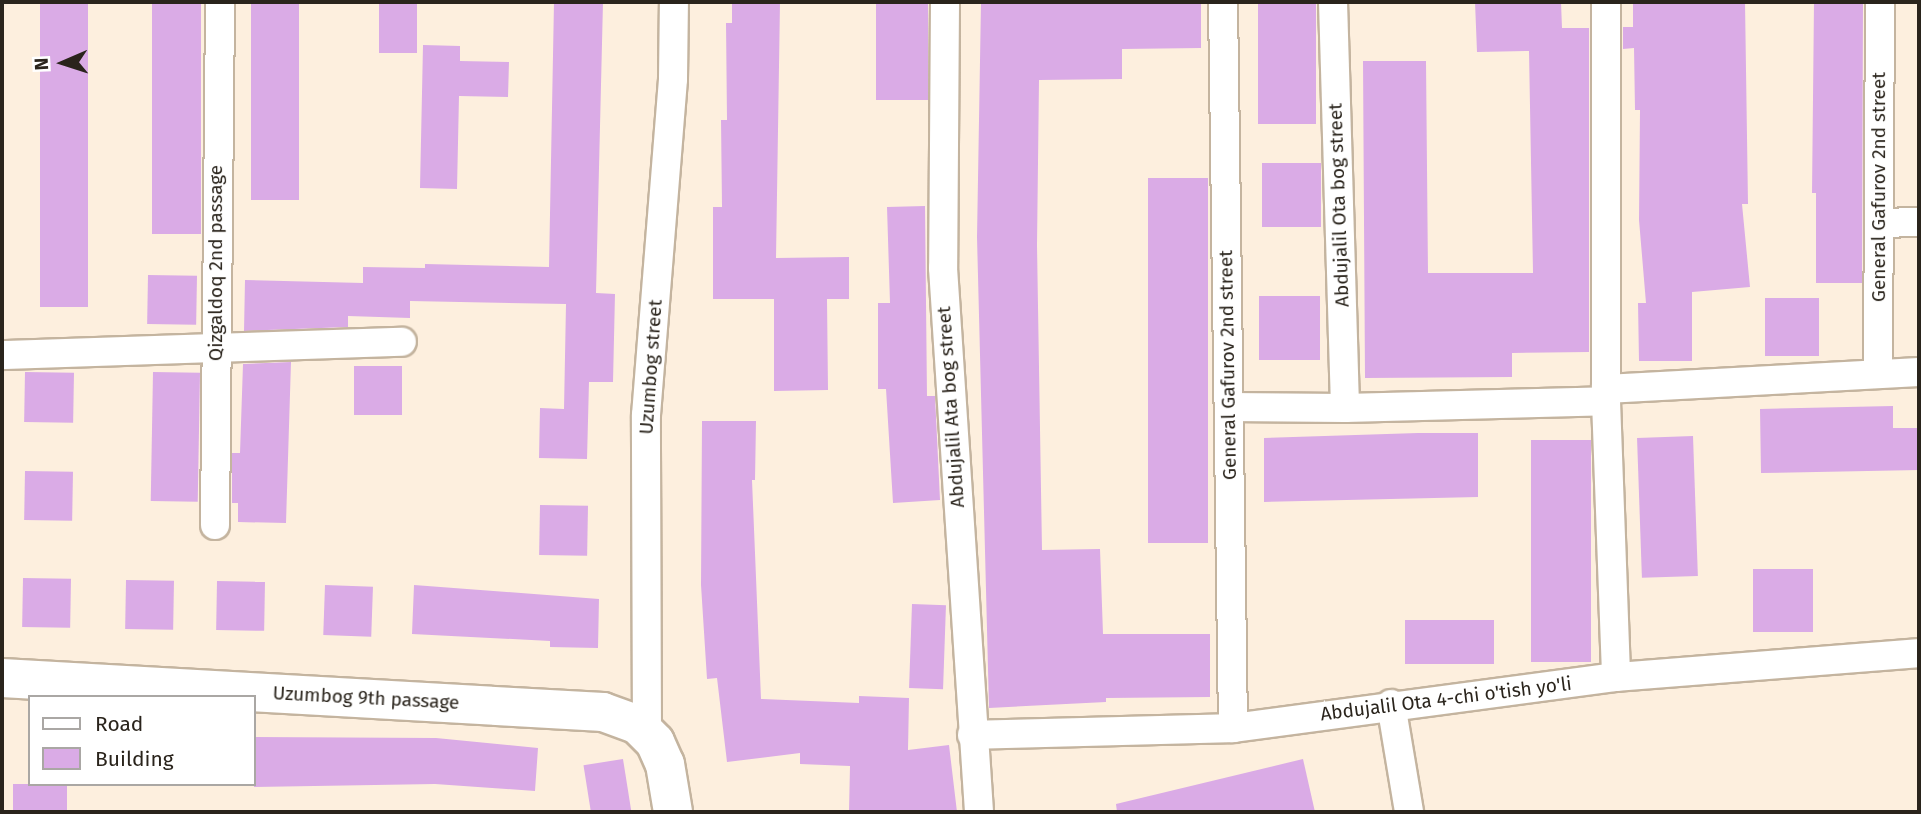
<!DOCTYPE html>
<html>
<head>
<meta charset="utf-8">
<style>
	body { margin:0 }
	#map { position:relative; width:1921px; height:814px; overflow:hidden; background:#fdefde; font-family:"Fira Sans",sans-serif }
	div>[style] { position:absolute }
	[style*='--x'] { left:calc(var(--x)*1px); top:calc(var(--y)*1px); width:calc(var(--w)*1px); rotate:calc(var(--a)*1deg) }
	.building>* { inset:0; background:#daabe6; transform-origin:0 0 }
	.roads { filter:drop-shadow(2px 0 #c4b49f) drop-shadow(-2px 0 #c4b49f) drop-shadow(0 2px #c4b49f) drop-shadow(0 -2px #c4b49f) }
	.street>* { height:28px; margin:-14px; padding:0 14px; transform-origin:14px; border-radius:14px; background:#fff }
	.secondary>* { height:38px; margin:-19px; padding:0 19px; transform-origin:19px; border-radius:19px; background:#fff }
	span { translate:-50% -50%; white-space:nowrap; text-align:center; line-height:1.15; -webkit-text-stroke:5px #fff; paint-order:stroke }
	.street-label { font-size:19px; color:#2a241c }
	.frame { position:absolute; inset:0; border:4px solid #2a241c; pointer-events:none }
	.legend { position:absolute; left:28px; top:695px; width:228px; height:91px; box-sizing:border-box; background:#fff; border:2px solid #aaa7a4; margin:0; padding:9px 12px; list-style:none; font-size:21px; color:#2a241c }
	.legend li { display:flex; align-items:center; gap:14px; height:35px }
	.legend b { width:35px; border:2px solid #aaa7a4 }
	.north { position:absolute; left:28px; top:28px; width:70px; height:70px; -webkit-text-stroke:5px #fff; paint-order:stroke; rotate:267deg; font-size:19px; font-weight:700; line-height:28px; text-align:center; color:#2a241c }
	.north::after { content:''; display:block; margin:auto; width:24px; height:32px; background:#2a241c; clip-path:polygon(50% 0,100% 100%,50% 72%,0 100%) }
</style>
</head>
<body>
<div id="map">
	<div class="building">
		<i style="left:40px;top:2px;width:48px;height:305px"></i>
		<i style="left:152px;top:2px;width:49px;height:232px"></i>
		<i style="left:251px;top:2px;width:48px;height:198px"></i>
		<i style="left:379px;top:2px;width:38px;height:51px"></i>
		<i style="clip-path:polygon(554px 2px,603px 2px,596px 293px,615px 294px,613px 382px,589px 382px,587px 459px,539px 458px,540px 408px,564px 409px,566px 304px,410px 301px,410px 318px,348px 316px,348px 327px,244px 331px,245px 280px,363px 283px,363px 267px,425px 268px,425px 264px,549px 267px)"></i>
		<i style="clip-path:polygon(732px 2px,780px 2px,776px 258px,849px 257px,849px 299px,827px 299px,828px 390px,774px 391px,774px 299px,713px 299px,713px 207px,722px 207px,721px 120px,727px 120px,726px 23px,732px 23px)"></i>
		<i style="clip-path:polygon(981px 2px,1201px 2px,1201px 48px,1122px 49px,1122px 79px,1039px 80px,1037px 245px,1042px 550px,1100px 549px,1103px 634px,1210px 634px,1210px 697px,1106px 698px,1106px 702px,989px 708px,977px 237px)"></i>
		<i style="left:1258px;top:2px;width:58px;height:122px"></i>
		<i style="clip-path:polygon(1475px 2px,1561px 2px,1562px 28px,1589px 28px,1589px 352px,1512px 353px,1512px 377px,1365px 378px,1363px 61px,1426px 61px,1428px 273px,1533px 273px,1529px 51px,1477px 52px)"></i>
		<i style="clip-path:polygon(1633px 2px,1745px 2px,1748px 204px,1742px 204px,1750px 287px,1692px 292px,1692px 361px,1639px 361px,1638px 303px,1646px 303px,1639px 220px,1640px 110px,1635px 110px,1634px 48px,1623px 49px,1623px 27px,1633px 27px)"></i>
		<i style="clip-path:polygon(1814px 2px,1863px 2px,1862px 283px,1816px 283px,1816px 193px,1812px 193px)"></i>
		<i style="left:876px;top:4px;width:52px;height:96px"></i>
		<i style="clip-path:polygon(423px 45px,460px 46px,460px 61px,509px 62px,508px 97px,459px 96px,457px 189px,420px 188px)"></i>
		<i style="left:1262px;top:163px;width:59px;height:64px"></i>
		<i style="left:1148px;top:178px;width:60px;height:365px"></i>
		<i style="clip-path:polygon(925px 206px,927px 396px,935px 396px,940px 500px,893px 503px,886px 389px,878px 389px,878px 303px,890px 303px,887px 207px)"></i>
		<i style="left:148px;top:275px;width:49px;height:49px;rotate:1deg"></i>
		<i style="left:1259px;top:296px;width:61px;height:64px"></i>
		<i style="left:1765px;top:298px;width:54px;height:58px"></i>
		<i style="clip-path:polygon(291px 362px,286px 523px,238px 522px,238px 503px,232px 503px,232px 453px,240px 453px,243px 364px)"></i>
		<i style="left:354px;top:366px;width:48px;height:49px"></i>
		<i style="left:25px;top:372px;width:49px;height:50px;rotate:1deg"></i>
		<i style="left:153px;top:372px;width:47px;height:129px;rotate:1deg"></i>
		<i style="clip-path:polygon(1893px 406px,1893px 428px,1919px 428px,1919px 470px,1761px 473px,1760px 409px)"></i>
		<i style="clip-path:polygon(702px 421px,756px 421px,755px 480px,752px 480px,761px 699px,859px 703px,859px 696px,909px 698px,908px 750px,949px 745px,957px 812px,849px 812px,850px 766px,800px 764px,800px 753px,727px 762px,717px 678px,707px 679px,701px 585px)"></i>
		<i style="clip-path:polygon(1418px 433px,1478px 433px,1478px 497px,1264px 502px,1264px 438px)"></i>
		<i style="left:1693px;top:436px;width:140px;height:56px;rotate:88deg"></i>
		<i style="left:1531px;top:440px;width:60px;height:222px"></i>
		<i style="left:25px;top:471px;width:48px;height:49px;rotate:1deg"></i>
		<i style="left:540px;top:505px;width:48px;height:50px;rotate:1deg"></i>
		<i style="left:1753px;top:569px;width:60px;height:63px"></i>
		<i style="left:23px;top:578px;width:48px;height:49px;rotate:1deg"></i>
		<i style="left:126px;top:580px;width:48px;height:49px;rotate:1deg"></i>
		<i style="left:217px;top:581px;width:48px;height:49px;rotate:1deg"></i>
		<i style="left:325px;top:585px;width:48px;height:50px;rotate:2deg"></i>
		<i style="clip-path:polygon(414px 585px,599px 599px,598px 648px,550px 647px,550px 641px,412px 634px)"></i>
		<i style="left:912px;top:604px;width:34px;height:84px;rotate:2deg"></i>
		<i style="left:1405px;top:620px;width:89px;height:44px"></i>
		<i style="clip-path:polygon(254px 737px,436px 738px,538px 748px,535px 791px,435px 784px,254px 787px)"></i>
		<i style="left:623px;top:759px;width:54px;height:40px;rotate:81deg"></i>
		<i style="clip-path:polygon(1303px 759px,1315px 812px,1117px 812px,1116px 804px)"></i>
		<i style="left:13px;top:784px;width:54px;height:28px"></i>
	</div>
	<div class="roads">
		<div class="street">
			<i style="--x:945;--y:2;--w:266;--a:90.4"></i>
			<i style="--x:943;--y:268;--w:545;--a:86.21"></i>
			<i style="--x:1223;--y:2;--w:726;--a:89.21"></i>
			<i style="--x:1333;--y:2;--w:406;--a:88.3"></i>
			<i style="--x:1606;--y:2;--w:399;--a:90"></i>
			<i style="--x:1606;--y:401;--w:276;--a:87.9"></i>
			<i style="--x:1879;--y:223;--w:40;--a:-1.4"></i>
			<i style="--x:2;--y:355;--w:400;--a:-1.9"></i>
			<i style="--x:1878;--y:372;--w:370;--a:-89.7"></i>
			<i style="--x:1606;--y:389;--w:313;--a:-3.1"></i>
			<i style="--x:1229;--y:407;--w:116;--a:0.5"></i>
			<i style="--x:1345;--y:408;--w:261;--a:-1.5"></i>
			<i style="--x:215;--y:525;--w:523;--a:-89.45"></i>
			<i style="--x:1391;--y:704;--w:109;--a:80.5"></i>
			<i style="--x:647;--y:733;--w:318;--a:-90.2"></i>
			<i style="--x:646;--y:415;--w:337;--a:-85.4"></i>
			<i style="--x:673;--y:79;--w:77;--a:-89.3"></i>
			<i style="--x:972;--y:735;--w:261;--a:-1.5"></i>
			<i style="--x:1233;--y:728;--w:386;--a:-7.6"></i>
			<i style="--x:1616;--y:677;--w:304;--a:-4.5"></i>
		</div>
		<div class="secondary">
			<i style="--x:2;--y:678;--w:602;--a:3.24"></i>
			<i style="--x:603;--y:712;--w:37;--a:20"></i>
			<i style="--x:638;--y:725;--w:24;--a:45"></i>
			<i style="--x:655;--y:742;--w:24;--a:66"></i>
			<i style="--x:665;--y:764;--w:49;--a:80.5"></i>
		</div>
	</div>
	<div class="street-label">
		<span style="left:1879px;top:187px;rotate:-90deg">General Gafurov 2nd street</span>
		<span style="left:1339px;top:205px;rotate:-92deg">Abdujalil Ota bog street</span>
		<span style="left:216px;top:263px;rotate:-90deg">Qizgaldoq 2nd passage</span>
		<span style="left:1228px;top:365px;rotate:-91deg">General Gafurov 2nd street</span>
		<span style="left:651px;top:367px;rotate:-86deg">Uzumbog street</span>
		<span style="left:951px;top:407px;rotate:-94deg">Abdujalil Ata bog street</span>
		<span style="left:366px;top:698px;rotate:3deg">Uzumbog 9th passage</span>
		<span style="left:1446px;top:699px;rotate:-7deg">Abdujalil Ota 4-chi o'tish yo'li</span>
	</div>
	<div class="frame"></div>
	<ul class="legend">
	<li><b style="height:9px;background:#fff"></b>Road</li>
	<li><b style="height:19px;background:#daabe6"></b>Building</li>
	</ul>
	<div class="north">N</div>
</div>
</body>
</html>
